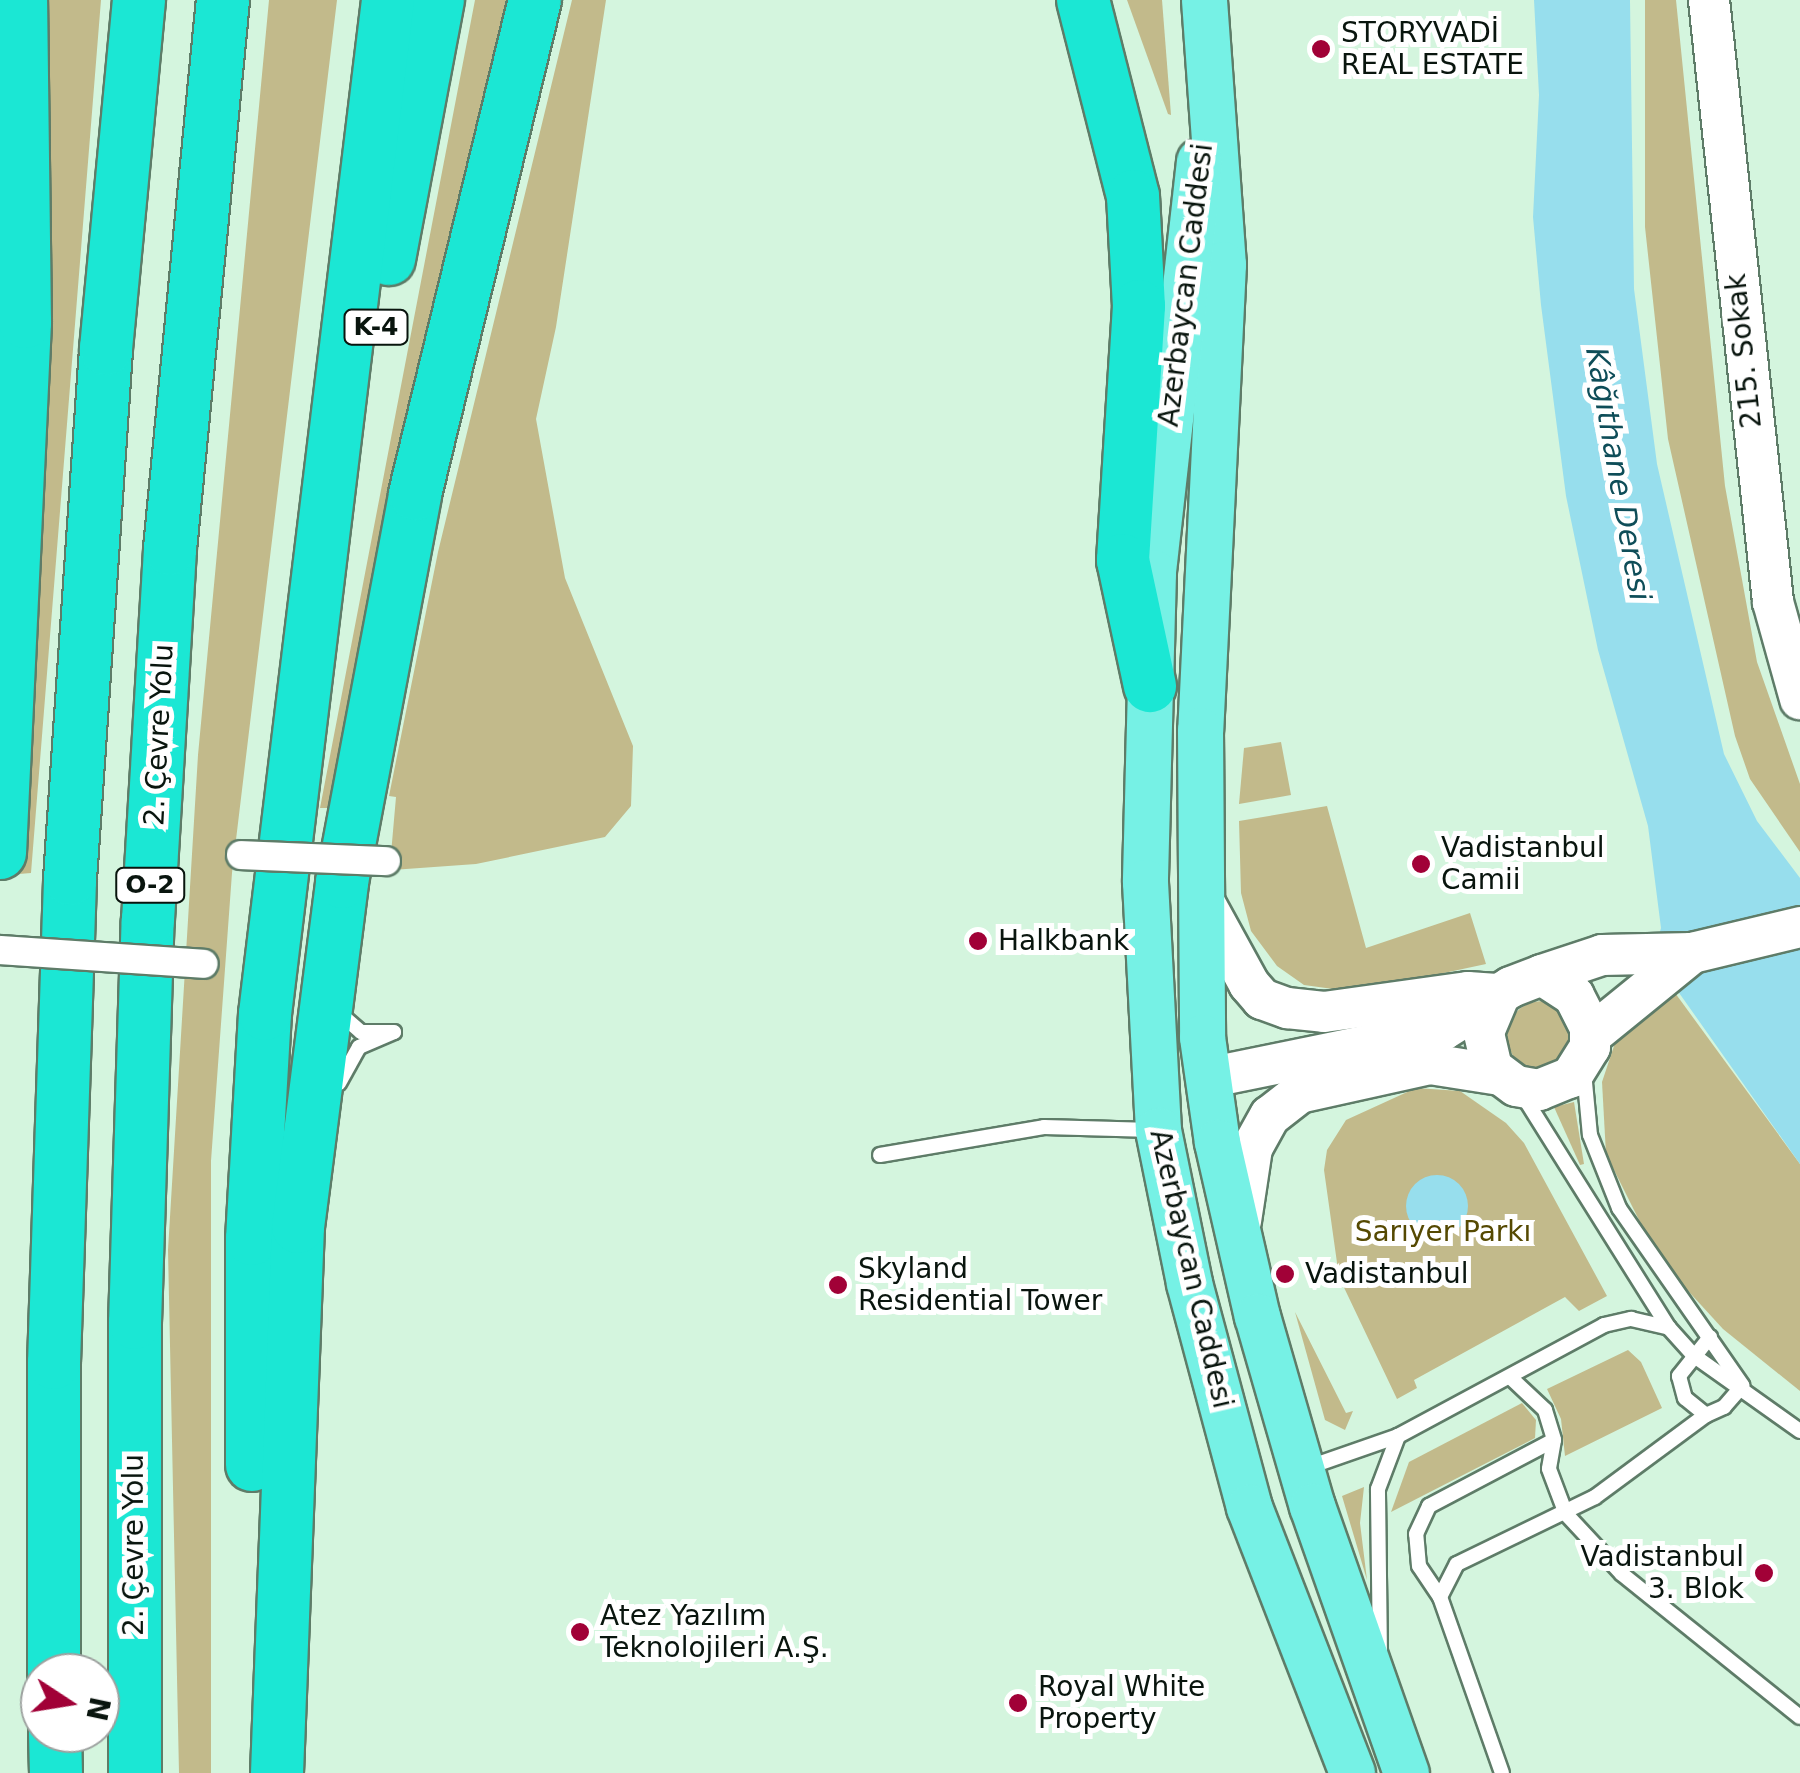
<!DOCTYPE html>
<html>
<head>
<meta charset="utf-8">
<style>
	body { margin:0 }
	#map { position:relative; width:1800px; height:1773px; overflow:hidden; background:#d4f5de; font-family:"DejaVu Sans",sans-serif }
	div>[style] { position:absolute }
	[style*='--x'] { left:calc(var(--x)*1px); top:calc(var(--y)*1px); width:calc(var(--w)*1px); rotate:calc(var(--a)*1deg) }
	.green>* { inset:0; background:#c2ba8b }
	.round { border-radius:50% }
	.water>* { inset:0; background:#97deed }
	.roads { filter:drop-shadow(2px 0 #5e7c68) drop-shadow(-2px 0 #5e7c68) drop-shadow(0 2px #5e7c68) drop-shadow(0 -2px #5e7c68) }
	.lane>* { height:14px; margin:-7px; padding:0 7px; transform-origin:7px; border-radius:7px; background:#fff }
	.secondary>* { height:40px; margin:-20px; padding:0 20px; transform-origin:20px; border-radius:20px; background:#fff }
	.primary>* { height:45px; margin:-22.5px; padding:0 22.5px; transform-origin:22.5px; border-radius:22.5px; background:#76f1e5 }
	.highway>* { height:52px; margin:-26px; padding:0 26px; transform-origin:26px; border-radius:26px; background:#1be7d4 }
	.bridges { filter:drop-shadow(2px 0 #5e7c68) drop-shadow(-2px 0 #5e7c68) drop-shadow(0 2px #5e7c68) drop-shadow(0 -2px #5e7c68) }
	.street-bridge>* { height:28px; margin:-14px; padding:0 14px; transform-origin:14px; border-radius:14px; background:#fff }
	.dots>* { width:28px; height:28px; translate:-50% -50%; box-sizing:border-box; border:5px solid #fff; border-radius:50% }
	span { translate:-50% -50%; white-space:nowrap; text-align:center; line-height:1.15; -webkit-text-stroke:10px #fff; paint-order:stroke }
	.shield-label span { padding:2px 8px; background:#fff; border:2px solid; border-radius:8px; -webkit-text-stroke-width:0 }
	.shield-label { font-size:25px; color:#09150e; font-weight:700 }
	.poi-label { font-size:28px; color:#09150e }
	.left { translate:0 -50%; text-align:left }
	.right { translate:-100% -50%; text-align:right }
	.street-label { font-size:28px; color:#09150e }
	.park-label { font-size:28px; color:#554902 }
	.water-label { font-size:30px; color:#0e4d58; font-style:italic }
	.north { position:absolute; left:20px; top:1653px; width:100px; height:100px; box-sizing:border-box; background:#fff; border:2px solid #9da19f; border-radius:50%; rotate:102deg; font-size:28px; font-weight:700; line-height:40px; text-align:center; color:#09150e }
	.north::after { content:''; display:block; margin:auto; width:35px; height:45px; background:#a10137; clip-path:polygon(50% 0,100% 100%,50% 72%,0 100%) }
</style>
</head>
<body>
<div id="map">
	<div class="green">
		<i style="clip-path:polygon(47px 0,101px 0,31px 873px,19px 874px,39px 514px)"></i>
		<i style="clip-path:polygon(269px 0,337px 0,232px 873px,211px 1161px,211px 1773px,179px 1773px,168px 1250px,198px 755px)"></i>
		<i style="clip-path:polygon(475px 0,518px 0,412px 394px,329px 808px,320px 808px)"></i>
		<i style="clip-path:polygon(572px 0,606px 0,556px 327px,536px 419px,565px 578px,633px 746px,631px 806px,605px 837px,476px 864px,378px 871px,390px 865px,396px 797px,389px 796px,438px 552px)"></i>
		<i style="clip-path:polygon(1127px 0,1162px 0,1171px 115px,1168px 114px)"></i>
		<i style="clip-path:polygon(1645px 0,1676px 0,1725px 486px,1757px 662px,1800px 784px,1800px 852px,1750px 779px,1735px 736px,1668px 439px,1645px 227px)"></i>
		<i style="clip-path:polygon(1281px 742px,1291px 795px,1239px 804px,1244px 748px)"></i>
		<i style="clip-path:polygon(1327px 806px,1366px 948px,1470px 913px,1486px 964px,1355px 992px,1304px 985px,1277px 966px,1251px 931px,1241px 893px,1239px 821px)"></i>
		<i style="clip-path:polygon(1670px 986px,1800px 1164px,1800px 1391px,1723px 1329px,1658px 1258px,1606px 1154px,1602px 1082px,1615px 1043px,1643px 1005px)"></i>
		<i class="round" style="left:1507px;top:1001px;width:70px;height:70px"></i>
		<i style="clip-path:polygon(1416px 1088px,1460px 1091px,1506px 1123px,1524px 1143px,1607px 1296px,1579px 1311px,1565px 1297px,1414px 1380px,1417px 1388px,1397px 1399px,1339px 1277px,1324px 1170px,1327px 1150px,1346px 1120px)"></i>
		<i style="clip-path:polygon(1574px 1102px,1584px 1164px,1580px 1165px,1554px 1107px)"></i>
		<i style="clip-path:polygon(1295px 1312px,1346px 1413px,1353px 1411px,1345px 1430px,1325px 1420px)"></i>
		<i style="clip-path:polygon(1628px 1350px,1641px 1362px,1662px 1408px,1565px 1456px,1561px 1419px,1547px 1389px)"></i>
		<i style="clip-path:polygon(1522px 1403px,1536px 1420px,1535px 1438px,1391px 1512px,1409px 1462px)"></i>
		<i style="clip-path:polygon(1364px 1487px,1360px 1523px,1367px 1580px,1342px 1496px)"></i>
	</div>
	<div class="water">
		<i style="clip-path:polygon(1534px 0,1630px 0,1634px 289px,1657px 464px,1724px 754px,1757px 821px,1800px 878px,1800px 1164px,1653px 956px,1661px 928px,1648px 826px,1598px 650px,1566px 496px,1541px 305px,1533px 217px,1539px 95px)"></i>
		<i class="round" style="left:1406px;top:1175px;width:62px;height:62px"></i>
	</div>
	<div class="roads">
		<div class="lane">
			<i style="--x:1584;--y:1072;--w:63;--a:84.6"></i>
			<i style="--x:1590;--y:1135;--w:79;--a:68.3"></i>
			<i style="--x:1619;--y:1208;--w:216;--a:55.2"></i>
			<i style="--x:339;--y:1083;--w:41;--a:-60.9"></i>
			<i style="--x:359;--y:1047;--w:38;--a:-23"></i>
			<i style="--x:394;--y:1032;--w:33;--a:180"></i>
			<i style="--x:361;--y:1032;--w:29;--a:-139"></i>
			<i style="--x:1522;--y:1094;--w:276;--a:57.9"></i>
			<i style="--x:1669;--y:1328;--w:36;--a:48"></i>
			<i style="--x:1693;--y:1355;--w:131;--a:35.4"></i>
			<i style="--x:880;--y:1155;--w:166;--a:-9.7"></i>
			<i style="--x:1044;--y:1127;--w:109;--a:1.6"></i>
			<i style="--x:1710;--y:1337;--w:50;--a:128.5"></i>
			<i style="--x:1679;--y:1376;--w:23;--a:75"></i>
			<i style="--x:1685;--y:1398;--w:27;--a:39"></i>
			<i style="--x:1706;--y:1415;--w:20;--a:-24"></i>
			<i style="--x:1724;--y:1407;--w:28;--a:-49"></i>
			<i style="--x:1510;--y:1377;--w:48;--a:43.3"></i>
			<i style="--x:1545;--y:1410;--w:31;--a:73"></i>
			<i style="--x:1554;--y:1440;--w:29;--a:100"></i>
			<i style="--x:1549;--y:1469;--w:48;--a:69.3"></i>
			<i style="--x:1566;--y:1514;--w:82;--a:47"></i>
			<i style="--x:1622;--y:1574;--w:228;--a:38.8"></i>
			<i style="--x:1306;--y:1468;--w:97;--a:-19.2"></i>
			<i style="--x:1398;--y:1436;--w:234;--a:-28.3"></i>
			<i style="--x:1604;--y:1325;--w:28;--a:-13"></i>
			<i style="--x:1631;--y:1319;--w:39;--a:13"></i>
			<i style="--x:1440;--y:1597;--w:37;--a:-124"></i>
			<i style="--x:1419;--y:1566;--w:32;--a:-95"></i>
			<i style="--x:1416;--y:1534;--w:31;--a:-65"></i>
			<i style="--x:1429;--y:1506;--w:141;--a:-27.8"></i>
			<i style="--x:1380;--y:1657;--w:168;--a:-90.7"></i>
			<i style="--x:1378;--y:1489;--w:57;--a:-69.3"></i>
			<i style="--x:1502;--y:1773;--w:187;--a:-109.4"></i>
			<i style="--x:1440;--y:1597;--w:37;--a:-63"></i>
			<i style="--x:1457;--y:1564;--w:153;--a:-25.9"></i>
			<i style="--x:1595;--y:1497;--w:138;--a:-36.5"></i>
		</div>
		<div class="secondary">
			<i style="--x:1709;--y:0;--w:605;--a:83.93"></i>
			<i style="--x:1773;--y:602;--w:101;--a:74.4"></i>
			<i style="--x:1202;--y:898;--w:98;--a:61.3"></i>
			<i style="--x:1249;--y:984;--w:20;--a:49"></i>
			<i style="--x:1262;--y:999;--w:27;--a:20"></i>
			<i style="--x:1287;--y:1008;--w:37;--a:6"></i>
			<i style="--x:1324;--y:1012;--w:145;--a:-7.9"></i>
			<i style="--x:1468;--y:992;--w:32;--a:4"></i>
			<i style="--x:1542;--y:975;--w:63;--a:-18.4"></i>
			<i style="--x:1602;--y:955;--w:90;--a:-1.3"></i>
			<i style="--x:1590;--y:1036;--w:132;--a:-39.1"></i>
			<i style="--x:1692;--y:953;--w:111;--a:-13.5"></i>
			<i style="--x:1207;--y:1078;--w:241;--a:-11.5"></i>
			<i style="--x:1443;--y:1030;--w:80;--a:-32.3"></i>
			<i style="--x:1511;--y:987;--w:33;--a:-21"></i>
			<i style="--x:1542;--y:975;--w:38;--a:33"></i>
			<i style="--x:1574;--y:996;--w:36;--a:63"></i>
			<i style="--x:1590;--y:1028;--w:19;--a:90"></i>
			<i style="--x:1590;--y:1047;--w:36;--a:122"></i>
			<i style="--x:1571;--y:1077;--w:35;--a:158"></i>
			<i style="--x:1539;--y:1090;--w:23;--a:-170"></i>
			<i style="--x:1516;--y:1086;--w:30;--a:-143"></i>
			<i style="--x:1492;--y:1068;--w:37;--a:-103"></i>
			<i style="--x:1484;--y:1032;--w:41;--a:-67.2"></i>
			<i style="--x:1241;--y:1221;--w:74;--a:-81.4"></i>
			<i style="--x:1252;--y:1148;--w:37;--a:-61"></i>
			<i style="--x:1270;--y:1116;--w:37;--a:-38"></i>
			<i style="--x:1299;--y:1093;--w:134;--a:-12.5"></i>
			<i style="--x:1430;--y:1064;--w:71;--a:8.9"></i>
		</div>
		<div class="primary">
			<i style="--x:1204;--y:0;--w:265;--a:85.9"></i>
			<i style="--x:1223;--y:264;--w:467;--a:92.8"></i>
			<i style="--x:1200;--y:730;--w:307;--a:89.6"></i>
			<i style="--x:1202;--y:1037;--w:106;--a:81.9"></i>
			<i style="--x:1217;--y:1142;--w:179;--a:77.1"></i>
			<i style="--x:1257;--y:1316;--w:198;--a:73.9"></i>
			<i style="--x:1312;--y:1506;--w:283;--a:70.6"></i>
			<i style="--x:1199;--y:161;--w:414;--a:96.4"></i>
			<i style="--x:1153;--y:572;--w:310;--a:91.5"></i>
			<i style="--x:1145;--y:882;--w:248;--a:87"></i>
			<i style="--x:1158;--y:1130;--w:156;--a:78.5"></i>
			<i style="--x:1189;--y:1283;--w:232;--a:75"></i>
			<i style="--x:1249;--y:1507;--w:285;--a:68.8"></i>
		</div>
		<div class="highway">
			<i style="--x:1083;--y:0;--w:202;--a:75.7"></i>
			<i style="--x:1133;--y:196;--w:110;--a:86.9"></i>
			<i style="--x:1139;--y:306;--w:255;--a:93.6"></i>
			<i style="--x:1123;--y:560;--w:129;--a:77.9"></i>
			<i style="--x:389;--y:259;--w:264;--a:-79.3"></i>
			<i style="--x:0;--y:853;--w:532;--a:-87.3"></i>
			<i style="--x:25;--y:322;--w:322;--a:-90.7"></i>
			<i style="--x:252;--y:1465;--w:226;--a:-90"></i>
			<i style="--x:252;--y:1239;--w:225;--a:-86.7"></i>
			<i style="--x:265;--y:1014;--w:1021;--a:-83.08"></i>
			<i style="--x:54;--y:1673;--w:310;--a:-90"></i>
			<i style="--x:54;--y:1363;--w:484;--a:-88.1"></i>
			<i style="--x:70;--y:879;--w:531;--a:-86.11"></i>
			<i style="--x:106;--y:349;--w:351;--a:-84.6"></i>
			<i style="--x:55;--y:1733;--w:40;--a:88.6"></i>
			<i style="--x:135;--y:1773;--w:450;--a:-90"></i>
			<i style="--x:135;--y:1323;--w:403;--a:-88.2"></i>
			<i style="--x:148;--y:920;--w:372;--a:-86.6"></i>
			<i style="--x:170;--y:549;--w:552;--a:-84.49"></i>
			<i style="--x:277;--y:1773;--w:546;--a:-87.8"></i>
			<i style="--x:298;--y:1227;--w:348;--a:-82.7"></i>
			<i style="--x:342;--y:882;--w:395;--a:-79.3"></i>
			<i style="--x:415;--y:494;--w:508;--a:-76.35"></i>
		</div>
	</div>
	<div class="bridges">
		<div class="street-bridge">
			<i style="--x:241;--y:855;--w:145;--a:2.4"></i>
			<i style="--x:0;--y:950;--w:204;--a:3.9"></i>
		</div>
	</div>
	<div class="dots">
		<i style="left:1321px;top:49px;background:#a10137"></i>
		<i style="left:1421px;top:864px;background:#a10137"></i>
		<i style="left:978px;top:941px;background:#a10137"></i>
		<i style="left:1285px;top:1274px;background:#a10137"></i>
		<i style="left:838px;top:1285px;background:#a10137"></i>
		<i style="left:1764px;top:1573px;background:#a10137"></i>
		<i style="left:580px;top:1632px;background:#a10137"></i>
		<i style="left:1018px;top:1703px;background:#a10137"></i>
	</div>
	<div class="shield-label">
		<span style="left:376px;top:327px">K-4</span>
		<span style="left:150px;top:885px">O-2</span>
	</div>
	<div class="poi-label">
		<span class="left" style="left:1341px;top:49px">STORYVADİ<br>REAL ESTATE</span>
		<span class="left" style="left:1441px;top:864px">Vadistanbul<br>Camii</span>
		<span class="left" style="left:998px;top:941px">Halkbank</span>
		<span class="left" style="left:858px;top:1285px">Skyland<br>Residential Tower</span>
		<span class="left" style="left:1305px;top:1274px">Vadistanbul</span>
		<span class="right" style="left:1744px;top:1573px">Vadistanbul<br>3. Blok</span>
		<span class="left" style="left:600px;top:1632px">Atez Yazılım<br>Teknolojileri A.Ş.</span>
		<span class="left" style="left:1038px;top:1703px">Royal White<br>Property</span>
	</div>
	<div class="street-label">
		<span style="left:1186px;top:285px;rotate:-83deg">Azerbaycan Caddesi</span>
		<span style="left:1744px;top:351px;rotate:-96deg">215. Sokak</span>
		<span style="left:159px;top:735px;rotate:-87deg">2. Çevre Yolu</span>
		<span style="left:1191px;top:1269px;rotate:77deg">Azerbaycan Caddesi</span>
		<span style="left:134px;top:1545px;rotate:-90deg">2. Çevre Yolu</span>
	</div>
	<div class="park-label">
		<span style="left:1443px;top:1232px">Sarıyer Parkı</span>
	</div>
	<div class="water-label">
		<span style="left:1618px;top:474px;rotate:80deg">Kâğıthane Deresi</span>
	</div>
	<div class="north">N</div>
</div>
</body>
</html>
